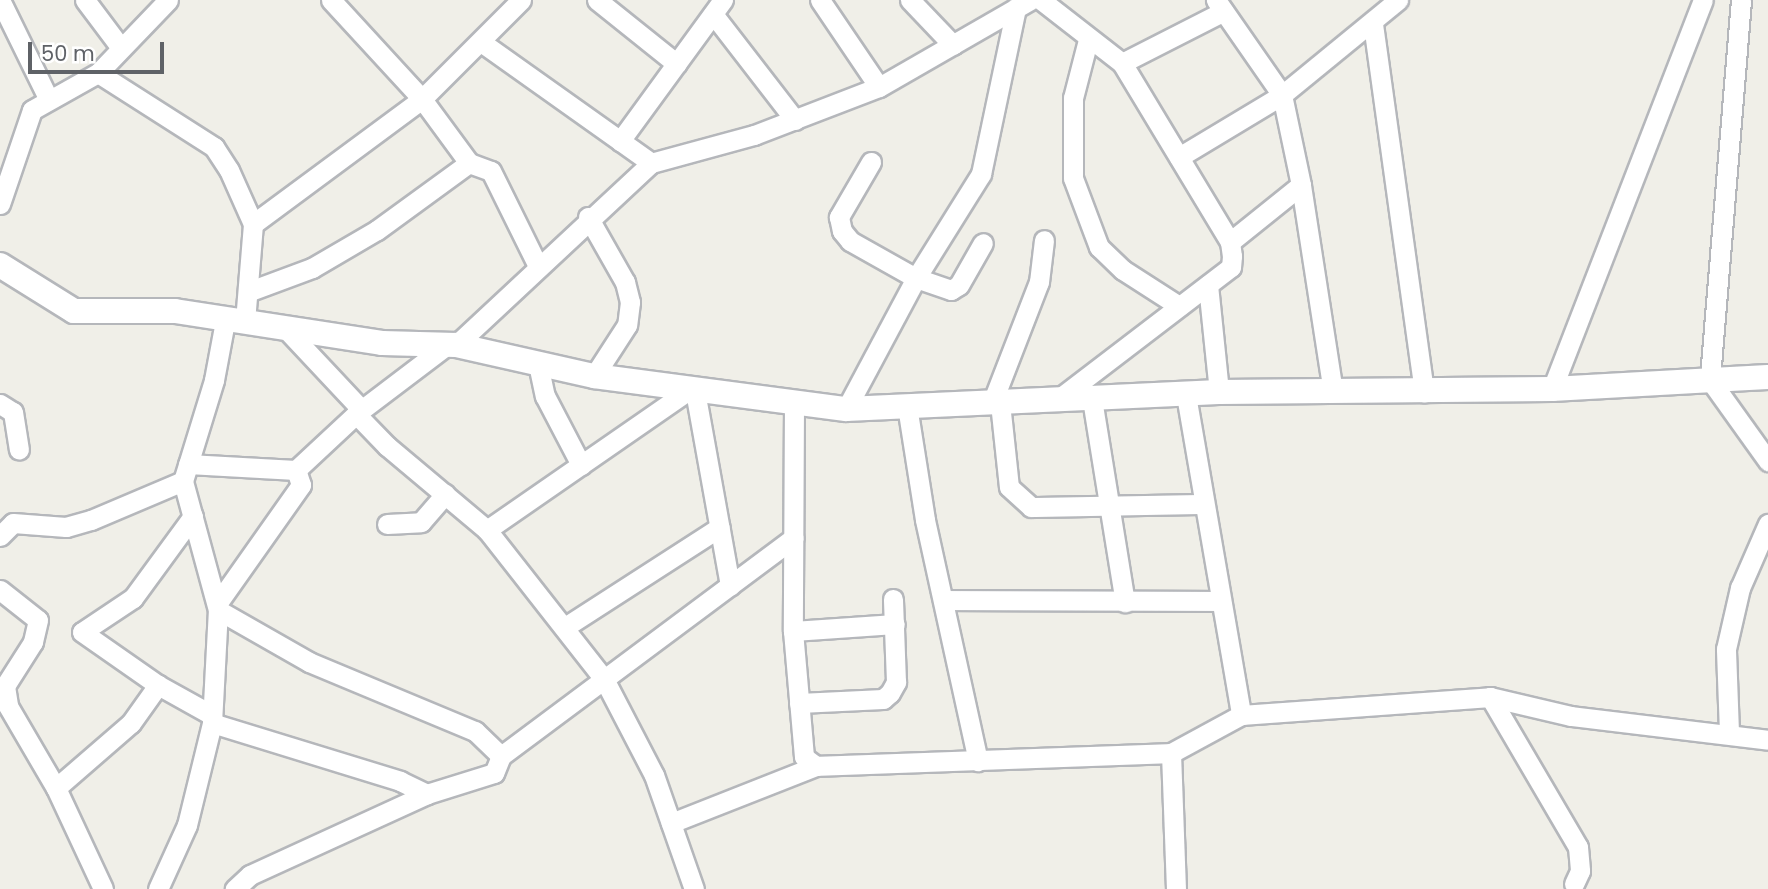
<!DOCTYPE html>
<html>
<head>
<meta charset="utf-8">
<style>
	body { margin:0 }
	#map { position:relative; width:1768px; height:889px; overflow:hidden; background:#f0efe8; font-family:Poppins,sans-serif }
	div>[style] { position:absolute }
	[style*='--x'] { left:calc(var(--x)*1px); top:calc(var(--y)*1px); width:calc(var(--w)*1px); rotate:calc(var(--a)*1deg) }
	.roads { filter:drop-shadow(2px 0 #b5b7bb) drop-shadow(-2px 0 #b5b7bb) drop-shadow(0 2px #b5b7bb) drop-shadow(0 -2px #b5b7bb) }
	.minor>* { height:19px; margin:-9.5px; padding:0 9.5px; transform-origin:9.5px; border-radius:9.5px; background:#fff }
	.tertiary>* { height:24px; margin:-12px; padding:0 12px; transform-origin:12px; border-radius:12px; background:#fff }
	span { translate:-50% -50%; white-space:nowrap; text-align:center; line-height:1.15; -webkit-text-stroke:6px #fff; paint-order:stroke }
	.scale { position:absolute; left:28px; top:42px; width:136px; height:32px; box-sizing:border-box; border:4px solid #5f6267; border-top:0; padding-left:9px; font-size:21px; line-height:24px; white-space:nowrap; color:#5f6267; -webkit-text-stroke:5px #fff; paint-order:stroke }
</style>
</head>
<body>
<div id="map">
	<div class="roads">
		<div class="minor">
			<i style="--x:0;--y:0;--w:109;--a:63.9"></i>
			<i style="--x:85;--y:0;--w:60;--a:53.1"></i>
			<i style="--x:331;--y:0;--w:134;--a:47.4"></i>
			<i style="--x:422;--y:99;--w:79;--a:53.7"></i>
			<i style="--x:597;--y:0;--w:102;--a:38.7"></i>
			<i style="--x:820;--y:0;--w:105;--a:55.9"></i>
			<i style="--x:910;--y:0;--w:62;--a:46.3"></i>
			<i style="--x:1041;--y:0;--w:103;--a:37.9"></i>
			<i style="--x:1122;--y:63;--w:209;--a:58.9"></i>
			<i style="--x:1230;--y:242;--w:14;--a:82"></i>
			<i style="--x:1232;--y:256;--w:11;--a:95"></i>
			<i style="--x:1231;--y:267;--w:219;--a:142.6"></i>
			<i style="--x:1741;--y:0;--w:381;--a:94.7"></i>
			<i style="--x:1710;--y:380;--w:100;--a:54.4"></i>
			<i style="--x:713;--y:14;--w:134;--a:52.3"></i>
			<i style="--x:1373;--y:24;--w:372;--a:82.1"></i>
			<i style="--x:1088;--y:40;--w:60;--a:104.5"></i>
			<i style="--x:1073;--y:98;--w:80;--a:90"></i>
			<i style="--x:1073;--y:178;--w:74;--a:69.4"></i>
			<i style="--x:1099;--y:247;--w:33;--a:44"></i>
			<i style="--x:1123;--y:270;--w:67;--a:32.7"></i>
			<i style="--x:481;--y:42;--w:209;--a:35.4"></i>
			<i style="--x:1122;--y:63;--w:114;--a:-27"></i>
			<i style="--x:98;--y:73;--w:138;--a:32.5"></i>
			<i style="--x:214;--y:147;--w:27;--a:57"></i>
			<i style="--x:229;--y:170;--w:59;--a:66"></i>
			<i style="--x:253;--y:224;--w:98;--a:94.7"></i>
			<i style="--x:620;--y:141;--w:175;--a:-53.9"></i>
			<i style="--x:1179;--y:157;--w:120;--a:-31"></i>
			<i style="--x:1282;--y:95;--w:116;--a:-124.8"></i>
			<i style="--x:871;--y:162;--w:64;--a:120.2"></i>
			<i style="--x:839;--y:217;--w:14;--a:78"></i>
			<i style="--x:842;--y:231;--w:13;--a:51"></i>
			<i style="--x:850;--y:241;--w:76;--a:29.3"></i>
			<i style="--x:916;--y:278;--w:37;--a:19"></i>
			<i style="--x:951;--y:290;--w:9;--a:-32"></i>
			<i style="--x:959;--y:285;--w:48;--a:-60.3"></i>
			<i style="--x:0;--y:204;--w:99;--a:-71.2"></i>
			<i style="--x:32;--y:110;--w:76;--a:-29.3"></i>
			<i style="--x:98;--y:73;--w:101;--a:-46.2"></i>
			<i style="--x:588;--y:217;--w:75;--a:60.4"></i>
			<i style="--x:625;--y:282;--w:21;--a:76"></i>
			<i style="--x:630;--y:302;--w:23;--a:97"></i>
			<i style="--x:627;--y:325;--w:61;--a:122.9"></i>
			<i style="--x:253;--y:224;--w:210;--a:-36.5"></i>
			<i style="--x:422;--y:99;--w:140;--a:-45"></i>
			<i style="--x:1230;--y:242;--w:91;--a:-38.8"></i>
			<i style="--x:1208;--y:285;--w:108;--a:84.1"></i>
			<i style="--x:250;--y:291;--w:66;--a:-20.4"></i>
			<i style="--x:312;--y:268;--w:75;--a:-30.3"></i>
			<i style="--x:377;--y:230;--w:114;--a:-36.1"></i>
			<i style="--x:469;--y:163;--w:23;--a:20"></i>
			<i style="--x:491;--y:171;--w:106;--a:63.7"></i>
			<i style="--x:285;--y:328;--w:112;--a:46.8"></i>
			<i style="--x:456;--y:345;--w:267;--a:-43"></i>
			<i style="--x:651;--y:163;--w:107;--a:-15.2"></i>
			<i style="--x:754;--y:135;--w:134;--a:-21"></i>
			<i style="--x:879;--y:87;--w:174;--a:-29.9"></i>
			<i style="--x:538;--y:364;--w:33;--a:78"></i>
			<i style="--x:545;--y:396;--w:78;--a:62.4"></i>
			<i style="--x:1552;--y:389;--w:417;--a:-68.8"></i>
			<i style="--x:689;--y:390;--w:246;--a:145.3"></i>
			<i style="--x:487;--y:530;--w:189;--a:51.9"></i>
			<i style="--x:604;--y:679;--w:108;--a:62.5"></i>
			<i style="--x:654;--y:775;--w:121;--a:70.7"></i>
			<i style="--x:695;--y:391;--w:198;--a:79.8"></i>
			<i style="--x:1333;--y:392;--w:209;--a:-98.8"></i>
			<i style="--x:1301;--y:185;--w:92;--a:-101.9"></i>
			<i style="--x:1282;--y:95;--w:150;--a:-39.3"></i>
			<i style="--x:1186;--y:395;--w:325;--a:80.2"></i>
			<i style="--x:1092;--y:399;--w:206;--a:80.8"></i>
			<i style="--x:992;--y:403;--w:130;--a:-68.8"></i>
			<i style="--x:1039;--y:282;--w:42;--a:-83.2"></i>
			<i style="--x:1000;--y:403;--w:84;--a:83.9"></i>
			<i style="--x:1009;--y:487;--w:30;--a:42"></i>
			<i style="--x:1031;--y:507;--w:173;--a:-1"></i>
			<i style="--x:0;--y:404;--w:15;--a:32"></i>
			<i style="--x:13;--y:412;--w:38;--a:81"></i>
			<i style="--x:794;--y:404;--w:227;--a:90.3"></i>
			<i style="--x:793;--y:631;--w:126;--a:85"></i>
			<i style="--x:804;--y:757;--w:15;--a:37"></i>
			<i style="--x:907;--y:406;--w:115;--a:81"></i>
			<i style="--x:925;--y:520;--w:247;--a:77.6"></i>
			<i style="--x:846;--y:409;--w:149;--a:-61.9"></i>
			<i style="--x:916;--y:278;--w:123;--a:-58"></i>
			<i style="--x:981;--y:174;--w:170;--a:-78.1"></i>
			<i style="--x:356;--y:414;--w:45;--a:45.9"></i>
			<i style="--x:387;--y:446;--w:131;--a:40"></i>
			<i style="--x:188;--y:464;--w:108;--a:3.2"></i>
			<i style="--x:296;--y:470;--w:82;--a:-43"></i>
			<i style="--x:356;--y:414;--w:114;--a:-37.2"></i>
			<i style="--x:193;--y:516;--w:102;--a:126.2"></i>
			<i style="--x:133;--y:598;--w:61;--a:146.3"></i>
			<i style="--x:82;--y:632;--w:93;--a:34.9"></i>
			<i style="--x:158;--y:685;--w:62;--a:29.1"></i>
			<i style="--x:387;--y:524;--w:34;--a:-3"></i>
			<i style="--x:421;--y:522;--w:37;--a:-49"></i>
			<i style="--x:0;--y:536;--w:18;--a:-45"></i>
			<i style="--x:13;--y:523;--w:53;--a:4.3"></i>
			<i style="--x:66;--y:527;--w:26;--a:-16"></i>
			<i style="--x:91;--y:520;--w:100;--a:-23"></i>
			<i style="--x:0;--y:590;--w:48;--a:38.3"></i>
			<i style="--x:38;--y:620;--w:23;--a:103"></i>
			<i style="--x:33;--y:642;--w:52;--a:122.5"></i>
			<i style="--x:5;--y:686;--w:20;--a:81"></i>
			<i style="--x:8;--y:706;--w:95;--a:59.7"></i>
			<i style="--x:56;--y:788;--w:111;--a:65"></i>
			<i style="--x:943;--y:600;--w:278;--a:0.2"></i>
			<i style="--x:217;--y:604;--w:146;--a:-54.8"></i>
			<i style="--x:301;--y:485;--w:16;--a:-108"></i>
			<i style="--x:218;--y:610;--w:105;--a:29.7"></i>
			<i style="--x:309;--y:662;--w:180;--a:22.6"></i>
			<i style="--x:475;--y:731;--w:36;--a:44"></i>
			<i style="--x:501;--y:756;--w:18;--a:112"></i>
			<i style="--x:494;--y:773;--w:70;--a:162.6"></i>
			<i style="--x:427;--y:794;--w:195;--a:155.4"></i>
			<i style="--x:250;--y:875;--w:21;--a:137"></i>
			<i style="--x:565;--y:627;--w:184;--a:-32.8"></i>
			<i style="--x:793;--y:631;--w:102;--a:-3.9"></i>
			<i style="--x:1490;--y:697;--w:174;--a:59.6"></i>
			<i style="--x:1578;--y:847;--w:24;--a:85"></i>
			<i style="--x:1580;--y:871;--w:14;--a:115"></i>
			<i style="--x:799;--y:703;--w:84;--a:-2.7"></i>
			<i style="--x:883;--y:699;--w:9;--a:-41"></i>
			<i style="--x:890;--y:693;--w:13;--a:-61"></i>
			<i style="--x:896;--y:682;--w:83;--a:-92.1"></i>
			<i style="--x:212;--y:723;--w:197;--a:17.1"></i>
			<i style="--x:400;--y:781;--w:30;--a:26"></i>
			<i style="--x:1729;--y:732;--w:83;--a:-92.1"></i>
			<i style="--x:1726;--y:649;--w:63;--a:-77.1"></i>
			<i style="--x:1740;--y:588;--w:70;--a:-66.4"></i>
			<i style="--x:1171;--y:753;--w:136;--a:87.9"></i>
			<i style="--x:501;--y:756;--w:365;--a:-36.7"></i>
			<i style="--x:56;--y:788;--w:99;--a:-40.9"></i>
			<i style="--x:131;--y:723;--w:47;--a:-54.6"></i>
			<i style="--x:671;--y:823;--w:156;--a:-21.5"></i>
			<i style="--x:816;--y:766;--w:355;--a:-2.1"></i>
			<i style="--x:1171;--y:753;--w:80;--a:-28.5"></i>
			<i style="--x:1241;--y:715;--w:250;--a:-4.1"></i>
			<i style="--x:1490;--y:697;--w:83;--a:13.2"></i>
			<i style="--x:1571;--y:716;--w:198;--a:6.9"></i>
			<i style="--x:158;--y:889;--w:70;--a:-65.6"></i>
			<i style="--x:187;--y:825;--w:105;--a:-76.2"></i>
			<i style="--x:212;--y:723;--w:113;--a:-87"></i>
			<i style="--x:218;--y:610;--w:134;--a:-105.2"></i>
			<i style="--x:183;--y:481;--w:106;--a:-72.9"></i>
			<i style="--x:214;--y:380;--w:60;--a:-79.4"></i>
		</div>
		<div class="tertiary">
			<i style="--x:0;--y:265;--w:87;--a:31.9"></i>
			<i style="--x:74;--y:311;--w:101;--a:0"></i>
			<i style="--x:175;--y:311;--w:209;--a:8.8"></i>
			<i style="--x:382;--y:343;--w:74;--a:1.5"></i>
			<i style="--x:456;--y:345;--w:141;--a:12.7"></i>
			<i style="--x:594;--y:376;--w:254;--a:7.5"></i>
			<i style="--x:846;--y:409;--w:373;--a:-2.6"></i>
			<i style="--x:1219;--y:392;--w:333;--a:-0.5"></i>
			<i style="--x:1552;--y:389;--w:216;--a:-3.2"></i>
		</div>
	</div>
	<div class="scale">50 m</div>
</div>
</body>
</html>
